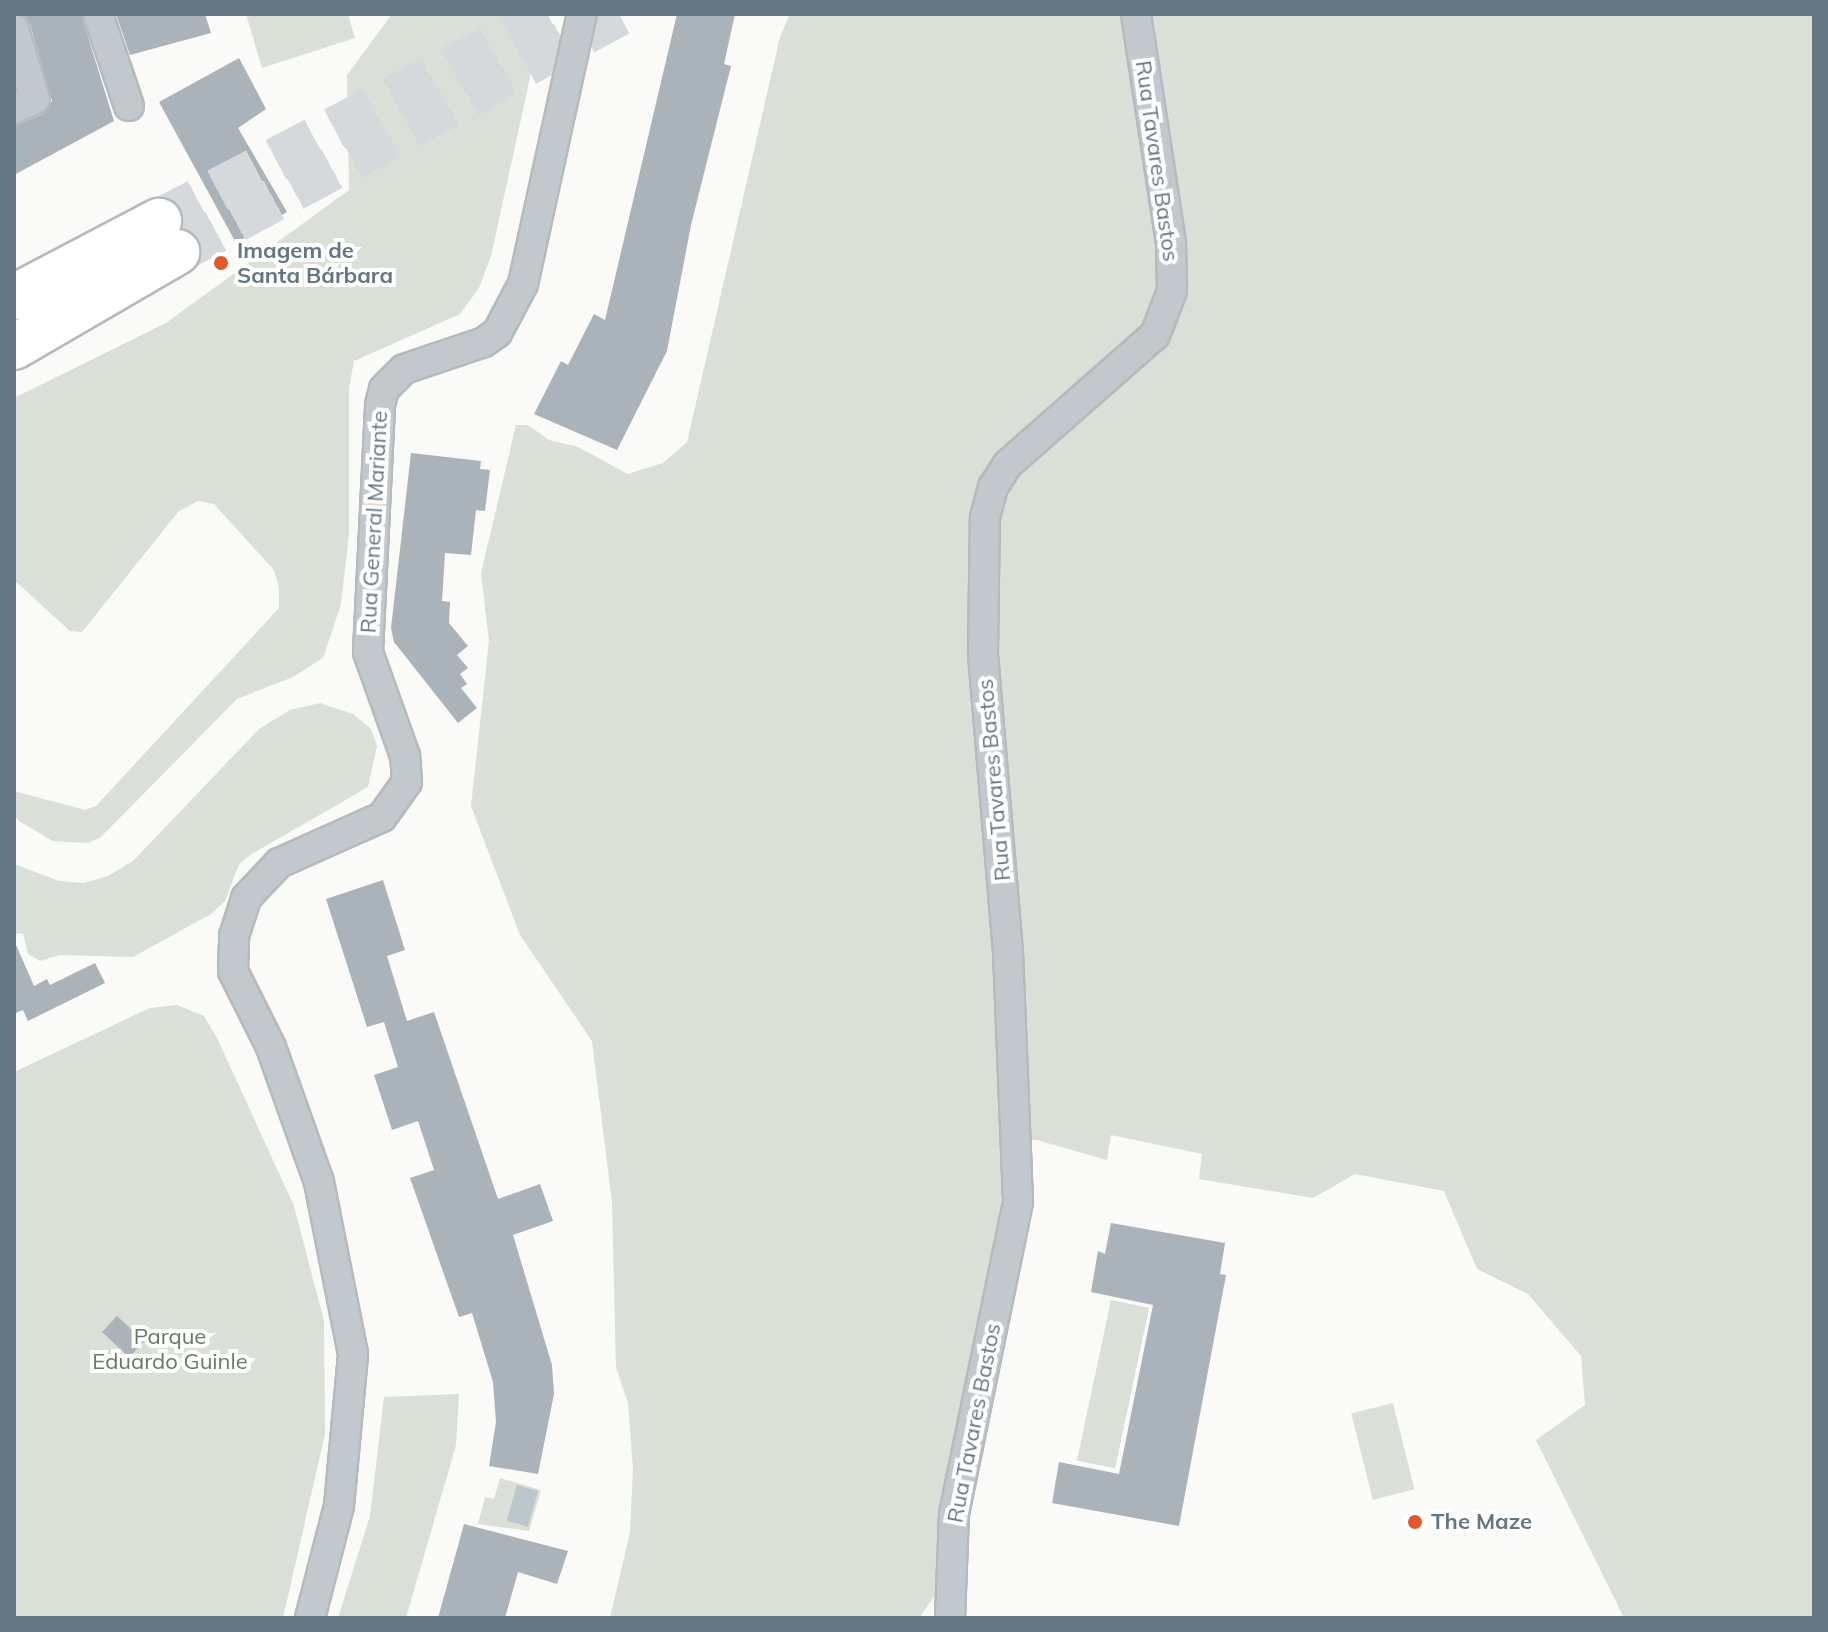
<!DOCTYPE html>
<html>
<head>
<meta charset="utf-8">
<style>
	body { margin:0 }
	#map { position:relative; width:1828px; height:1632px; overflow:hidden; background:#fafaf8; font-family:Mulish,sans-serif }
	div>[style] { position:absolute }
	[style*='--x'] { left:calc(var(--x)*1px); top:calc(var(--y)*1px); width:calc(var(--w)*1px); rotate:calc(var(--a)*1deg) }
	.green>* { inset:0; background:#dadfd7; transform-origin:0 0 }
	.water>* { inset:0; background:#bbc7cb; transform-origin:0 0 }
	.building>* { inset:0; background:#aab3b9; transform-origin:0 0 }
	.primary-tunnel>* { height:44px; margin-top:-22px; transform-origin:0; background:repeating-linear-gradient(90deg,#d5d9db 0 44px,transparent 0 66px) }
	.roads { filter:drop-shadow(2px 0 #b5babe) drop-shadow(-2px 0 #b5babe) drop-shadow(0 2px #b5babe) drop-shadow(0 -2px #b5babe) }
	.minor>* { height:28px; margin:-14px; padding:0 14px; transform-origin:14px; border-radius:14px; background:#c3c8cc }
	.primary>* { height:44px; margin:-22px; padding:0 22px; transform-origin:22px; border-radius:22px; background:#fff }
	.dots>* { width:22px; height:22px; translate:-50% -50%; box-sizing:border-box; border:4px solid #fff; border-radius:50% }
	span { translate:-50% -50%; white-space:nowrap; text-align:center; line-height:1.15; -webkit-text-stroke:8px #fff; paint-order:stroke }
	.street-label { font-size:22px; color:#657683 }
	.poi-label { font-size:22px; color:#657683; font-weight:700 }
	.left { translate:0 -50%; text-align:left }
	.park-label { font-size:22px; color:#687a64 }
	.frame { position:absolute; inset:0; border:16px solid #657683; pointer-events:none }
</style>
</head>
<body>
<div id="map">
	<div class="green">
		<i style="clip-path:polygon(246px 14px,348px 14px,355px 38px,262px 68px)"></i>
		<i style="clip-path:polygon(392px 14px,544px 14px,491px 256px,479px 288px,460px 314px,354px 361px,349px 388px,349px 534px,341px 604px,323px 658px,293px 677px,237px 699px,101px 837px,88px 843px,53px 841px,19px 821px,14px 814px,14px 791px,85px 810px,96px 806px,279px 608px,279px 588px,274px 570px,214px 504px,198px 501px,178px 512px,82px 632px,70px 631px,14px 580px,14px 398px,166px 323px,349px 190px,347px 75px)"></i>
		<i style="clip-path:polygon(790px 14px,1814px 14px,1814px 1618px,1624px 1618px,1536px 1440px,1585px 1405px,1581px 1356px,1528px 1294px,1477px 1269px,1444px 1191px,1355px 1174px,1313px 1198px,1199px 1179px,1202px 1154px,1111px 1135px,1107px 1160px,1037px 1140px,1011px 1140px,938px 1591px,919px 1618px,610px 1618px,630px 1532px,633px 1469px,628px 1403px,616px 1367px,612px 1202px,592px 1041px,520px 935px,471px 806px,489px 641px,481px 573px,516px 425px,528px 425px,549px 440px,578px 447px,628px 474px,663px 463px,687px 442px,780px 37px)"></i>
		<i style="clip-path:polygon(320px 703px,353px 714px,371px 729px,377px 746px,368px 787px,250px 855px,239px 864px,225px 901px,211px 914px,133px 957px,60px 955px,40px 961px,28px 954px,23px 934px,14px 933px,14px 864px,59px 881px,83px 883px,108px 876px,133px 861px,259px 729px,290px 710px)"></i>
		<i style="clip-path:polygon(177px 1005px,204px 1016px,217px 1038px,294px 1206px,324px 1321px,325px 1434px,283px 1618px,14px 1618px,14px 1072px,150px 1008px)"></i>
		<i style="left:1111px;top:1300px;width:39px;height:164px;rotate:12deg"></i>
		<i style="clip-path:polygon(459px 1394px,456px 1445px,406px 1618px,338px 1618px,370px 1516px,384px 1397px)"></i>
		<i style="left:1393px;top:1403px;width:89px;height:43px;rotate:76deg"></i>
		<i style="clip-path:polygon(500px 1478px,541px 1490px,529px 1531px,478px 1524px,485px 1497px,494px 1499px)"></i>
	</div>
	<div class="water">
		<i style="left:517px;top:1485px;width:22px;height:37px;rotate:16deg"></i>
	</div>
	<div class="building">
		<i style="clip-path:polygon(21px 14px,81px 14px,114px 121px,14px 175px,14px 126px,43px 114px,52px 101px,30px 24px)"></i>
		<i style="clip-path:polygon(116px 14px,205px 14px,211px 33px,130px 55px)"></i>
		<i style="clip-path:polygon(677px 14px,735px 14px,724px 64px,731px 66px,691px 225px,667px 351px,617px 450px,534px 414px,561px 361px,568px 365px,594px 314px,605px 320px)"></i>
		<i style="clip-path:polygon(239px 58px,266px 109px,238px 128px,287px 212px,236px 243px,159px 102px)"></i>
		<i style="clip-path:polygon(411px 453px,481px 461px,480px 469px,490px 470px,485px 511px,476px 510px,471px 555px,445px 553px,442px 601px,450px 602px,449px 623px,468px 646px,457px 655px,468px 668px,460px 674px,467px 684px,461px 688px,477px 708px,458px 723px,394px 642px,391px 628px)"></i>
		<i style="clip-path:polygon(383px 880px,405px 950px,387px 956px,407px 1021px,434px 1012px,498px 1199px,540px 1184px,553px 1221px,513px 1235px,552px 1365px,554px 1394px,538px 1474px,489px 1466px,496px 1422px,493px 1382px,472px 1313px,459px 1317px,410px 1178px,434px 1170px,418px 1121px,392px 1130px,374px 1075px,398px 1067px,384px 1022px,367px 1027px,326px 899px)"></i>
		<i style="clip-path:polygon(14px 940px,34px 986px,47px 979px,50px 985px,95px 963px,105px 983px,28px 1021px,23px 1010px,14px 1014px)"></i>
		<i style="clip-path:polygon(1111px 1223px,1225px 1243px,1220px 1274px,1226px 1275px,1179px 1526px,1052px 1503px,1059px 1462px,1119px 1474px,1153px 1305px,1091px 1292px,1098px 1251px,1105px 1254px)"></i>
		<i style="left:117px;top:1316px;width:37px;height:22px;rotate:43deg"></i>
		<i style="clip-path:polygon(464px 1524px,568px 1551px,557px 1584px,518px 1572px,505px 1618px,438px 1618px)"></i>
	</div>
	<div class="primary-tunnel">
		<i style="--x:159;--y:221;--w:445;--a:-27.7"></i>
		<i style="--x:177;--y:252;--w:502;--a:-28.3"></i>
	</div>
	<div class="roads">
		<div class="minor">
			<i style="--x:98;--y:14;--w:97;--a:71.4"></i>
			<i style="--x:14;--y:29;--w:73;--a:73.3"></i>
			<i style="--x:35;--y:99;--w:23;--a:155"></i>
			<i style="--x:310;--y:1618;--w:116;--a:-75.5"></i>
			<i style="--x:339;--y:1506;--w:153;--a:-84.7"></i>
			<i style="--x:353;--y:1354;--w:175;--a:-101.2"></i>
			<i style="--x:319;--y:1182;--w:143;--a:-109.6"></i>
			<i style="--x:271;--y:1047;--w:85;--a:-116.6"></i>
			<i style="--x:233;--y:971;--w:35;--a:-88"></i>
			<i style="--x:234;--y:936;--w:40;--a:-72"></i>
			<i style="--x:246;--y:898;--w:48;--a:-46.7"></i>
			<i style="--x:279;--y:863;--w:113;--a:-24.1"></i>
			<i style="--x:382;--y:817;--w:43;--a:-54.5"></i>
			<i style="--x:407;--y:782;--w:26;--a:-94"></i>
			<i style="--x:405;--y:756;--w:110;--a:-109.6"></i>
			<i style="--x:368;--y:652;--w:247;--a:-87.2"></i>
			<i style="--x:380;--y:405;--w:16;--a:-76"></i>
			<i style="--x:384;--y:389;--w:28;--a:-45"></i>
			<i style="--x:404;--y:369;--w:84;--a:-18.6"></i>
			<i style="--x:484;--y:342;--w:16;--a:-35"></i>
			<i style="--x:497;--y:333;--w:55;--a:-62"></i>
			<i style="--x:523;--y:284;--w:276;--a:-77.7"></i>
			<i style="--x:950;--y:1618;--w:104;--a:-87.8"></i>
			<i style="--x:954;--y:1514;--w:319;--a:-78.4"></i>
			<i style="--x:1018;--y:1201;--w:249;--a:-92.3"></i>
			<i style="--x:1008;--y:952;--w:300;--a:-94.8"></i>
			<i style="--x:983;--y:653;--w:136;--a:-89.2"></i>
			<i style="--x:985;--y:517;--w:31;--a:-75"></i>
			<i style="--x:993;--y:487;--w:27;--a:-57"></i>
			<i style="--x:1008;--y:464;--w:196;--a:-41.3"></i>
			<i style="--x:1155;--y:335;--w:47;--a:-68.9"></i>
			<i style="--x:1172;--y:291;--w:48;--a:-91.2"></i>
			<i style="--x:1171;--y:243;--w:232;--a:-98.7"></i>
		</div>
		<div class="primary">
			<i style="--x:14;--y:297;--w:164;--a:-27.7"></i>
			<i style="--x:14;--y:347;--w:189;--a:-30.2"></i>
		</div>
	</div>
	<div class="dots">
		<i style="left:221px;top:263px;background:#e4572e"></i>
		<i style="left:1415px;top:1522px;background:#e4572e"></i>
	</div>
	<div class="street-label">
		<span style="left:1157px;top:161px;rotate:82deg">Rua Tavares Bastos</span>
		<span style="left:374px;top:522px;rotate:-87deg">Rua General Mariante</span>
		<span style="left:994px;top:780px;rotate:-95deg">Rua Tavares Bastos</span>
		<span style="left:974px;top:1423px;rotate:-79deg">Rua Tavares Bastos</span>
	</div>
	<div class="poi-label">
		<span class="left" style="left:237px;top:263px">Imagem de<br>Santa Bárbara</span>
		<span class="left" style="left:1431px;top:1522px">The Maze</span>
	</div>
	<div class="park-label">
		<span style="left:170px;top:1349px">Parque<br>Eduardo Guinle</span>
	</div>
	<div class="frame"></div>
</div>
</body>
</html>
